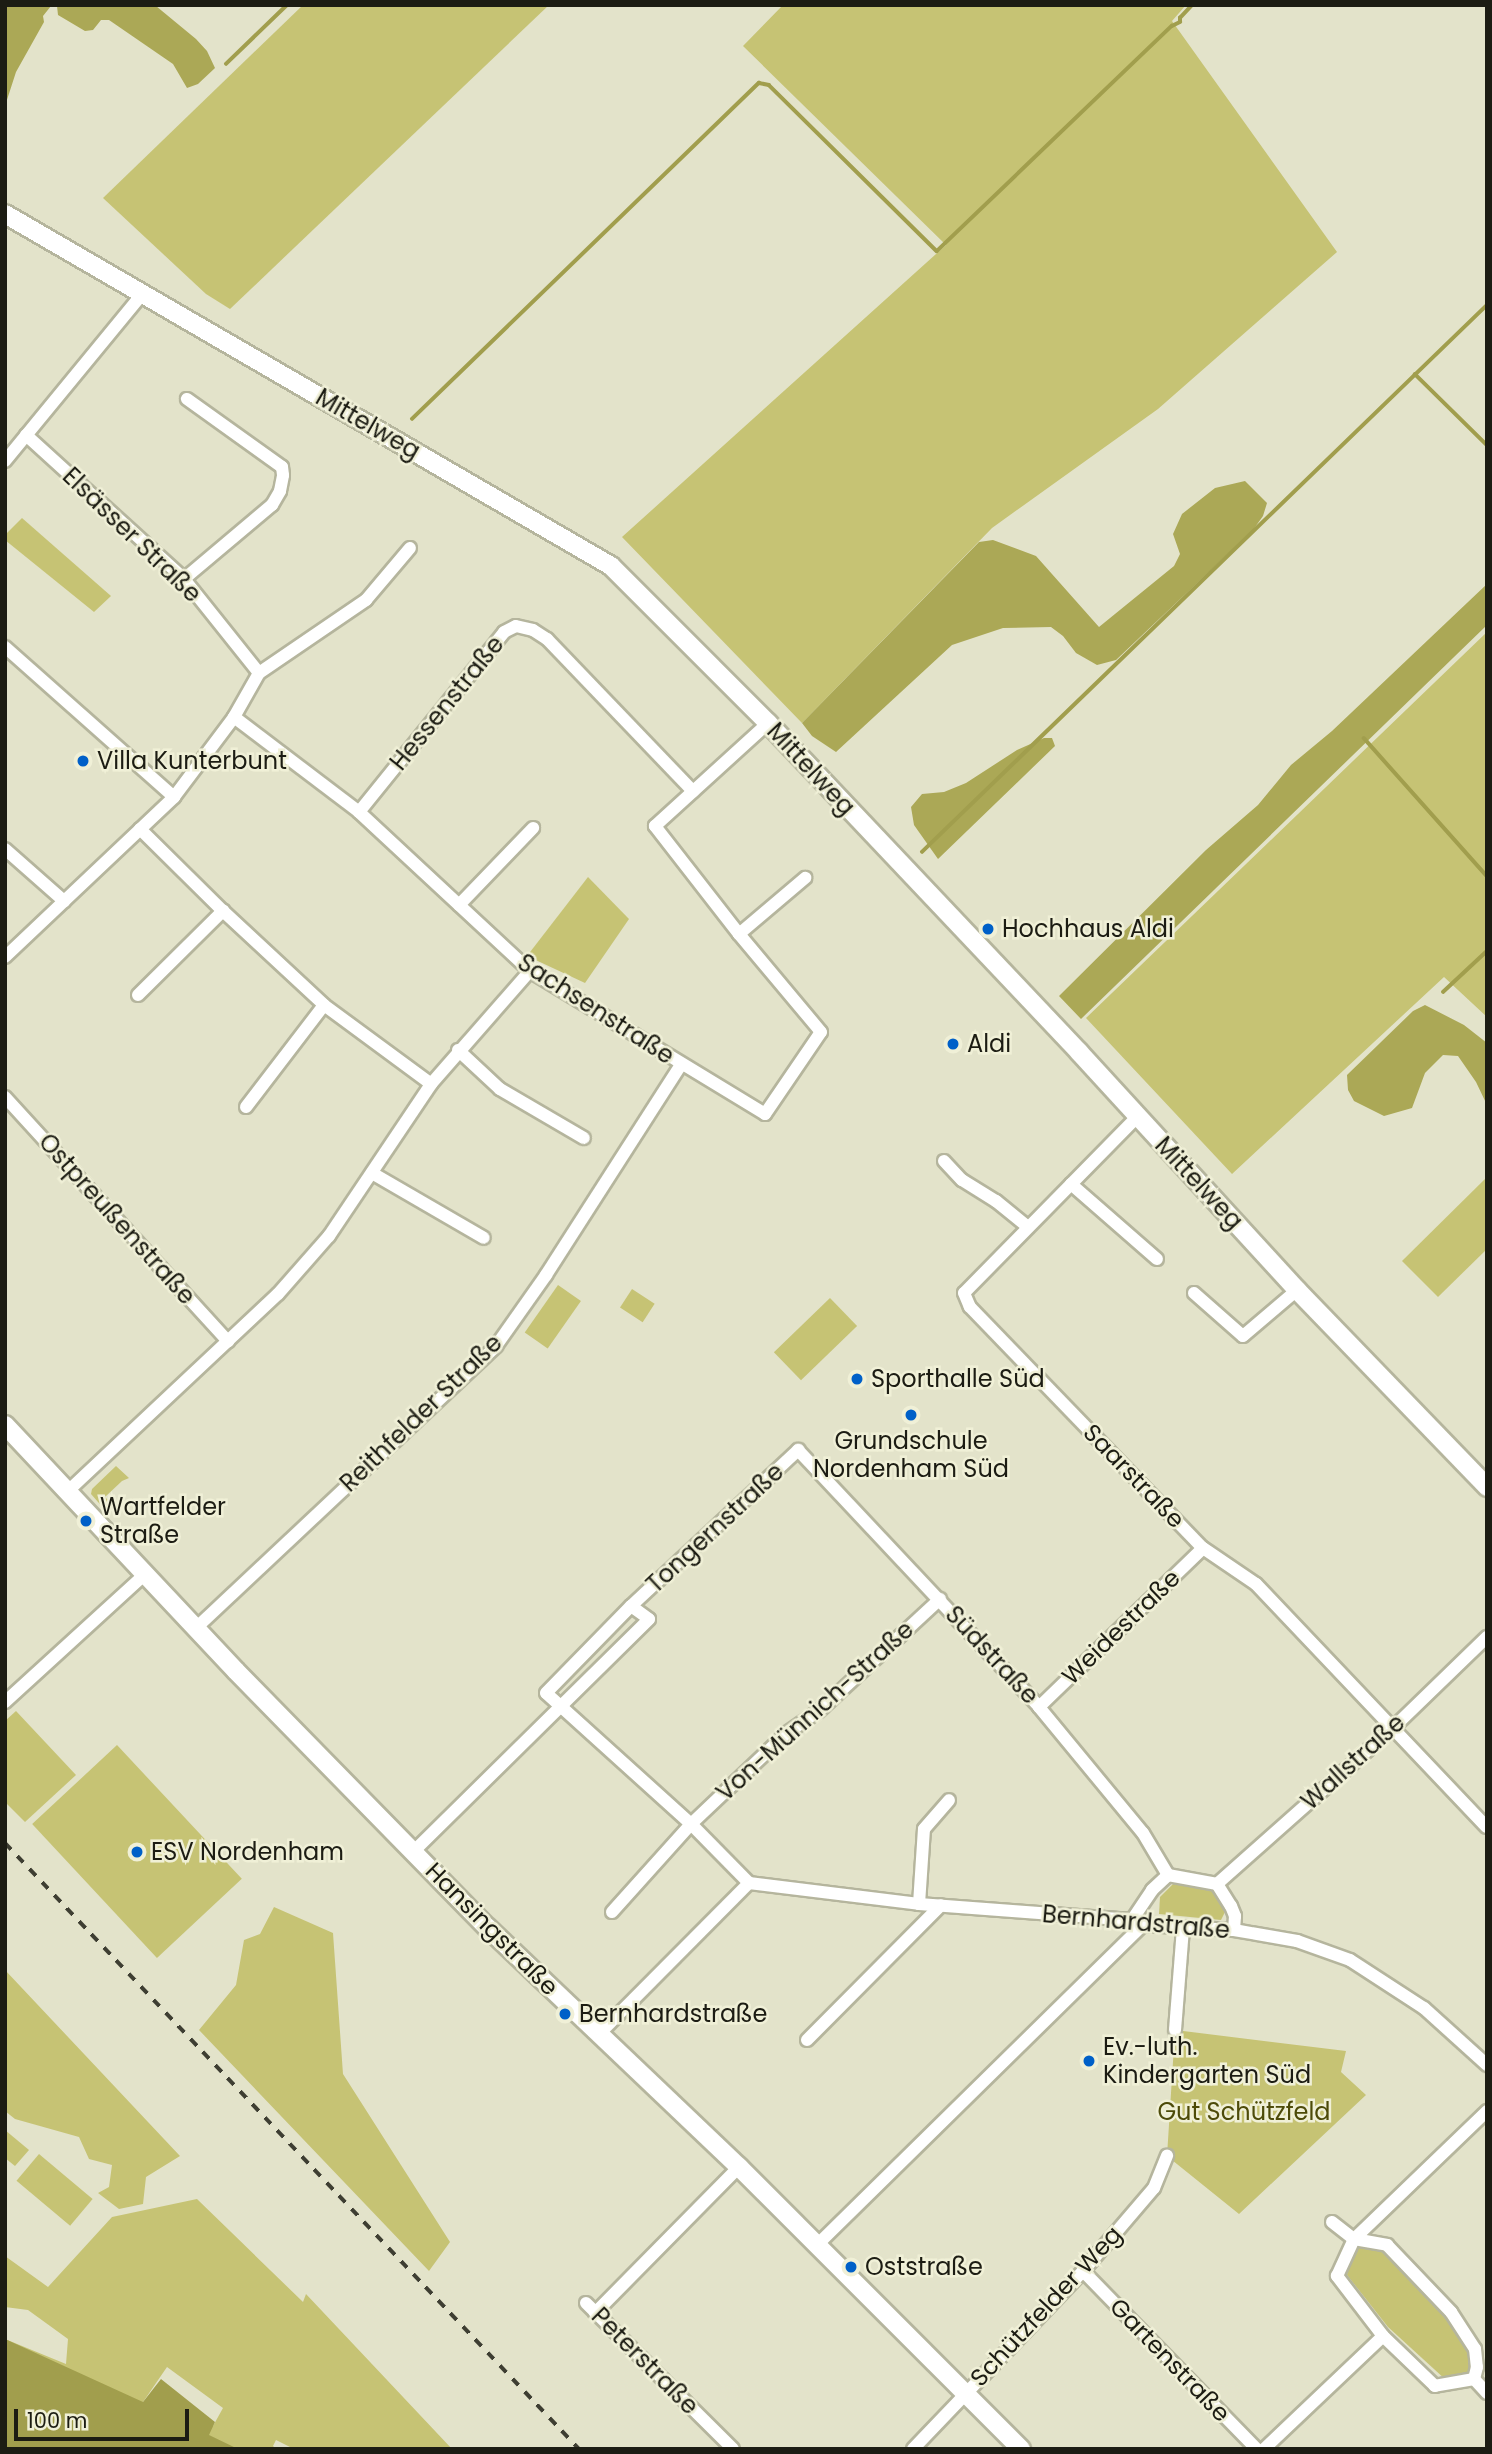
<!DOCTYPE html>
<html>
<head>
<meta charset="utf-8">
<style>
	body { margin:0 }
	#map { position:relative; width:1492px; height:2454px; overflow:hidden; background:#e3e3ca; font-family:Poppins,sans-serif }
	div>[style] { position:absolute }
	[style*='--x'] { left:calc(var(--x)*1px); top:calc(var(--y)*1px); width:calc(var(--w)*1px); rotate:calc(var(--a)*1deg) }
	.green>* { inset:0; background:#c6c374; transform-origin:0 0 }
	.forest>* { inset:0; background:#aba856 }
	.water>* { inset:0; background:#a19e4d }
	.stream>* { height:3.5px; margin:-1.75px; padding:0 1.75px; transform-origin:1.75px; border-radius:1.75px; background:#a19e4d }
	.roads { filter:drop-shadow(2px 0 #b5b59d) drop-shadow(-2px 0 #b5b59d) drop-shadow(0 2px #b5b59d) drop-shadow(0 -2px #b5b59d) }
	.street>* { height:12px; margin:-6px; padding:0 6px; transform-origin:6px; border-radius:6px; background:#fff }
	.secondary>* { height:18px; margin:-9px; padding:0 9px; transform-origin:9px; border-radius:9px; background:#fff }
	.rail>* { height:3.5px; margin-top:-1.75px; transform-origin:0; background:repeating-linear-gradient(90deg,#3e3e32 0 9px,transparent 0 18px) }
	.dots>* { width:19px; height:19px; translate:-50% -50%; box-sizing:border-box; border:4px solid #f0f0d7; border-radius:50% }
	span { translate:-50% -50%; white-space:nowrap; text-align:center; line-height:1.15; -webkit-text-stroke:5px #f0f0d7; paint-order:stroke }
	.street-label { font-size:24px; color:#1c1c13 }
	.poi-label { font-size:24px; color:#1c1c13 }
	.left { translate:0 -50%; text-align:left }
	.park-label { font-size:24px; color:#4d4b09 }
	.frame { position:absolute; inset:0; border:7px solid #1c1c13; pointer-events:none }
	.scale { position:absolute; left:14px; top:2409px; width:175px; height:32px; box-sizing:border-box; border:4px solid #1c1c13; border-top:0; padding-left:9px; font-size:21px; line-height:24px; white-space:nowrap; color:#1c1c13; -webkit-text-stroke:5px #f0f0d7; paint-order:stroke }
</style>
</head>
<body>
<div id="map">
	<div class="green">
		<i style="clip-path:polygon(303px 5px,549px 5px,230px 309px,206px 294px,103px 198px)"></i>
		<i style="clip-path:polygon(783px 5px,1186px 5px,1172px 21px,1337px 252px,1158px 409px,992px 528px,802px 723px,622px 537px,946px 245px,743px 46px)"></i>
		<i style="clip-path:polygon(22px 518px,111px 596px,94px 612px,5px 540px,5px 535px)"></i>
		<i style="clip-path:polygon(1487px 632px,1487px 1017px,1444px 977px,1232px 1174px,1086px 1018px)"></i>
		<i style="clip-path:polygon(588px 877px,629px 919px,585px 983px,527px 956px)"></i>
		<i style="clip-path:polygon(1487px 1177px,1487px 1249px,1438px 1297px,1402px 1261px)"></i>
		<i style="left:558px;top:1285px;width:28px;height:58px;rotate:35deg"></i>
		<i style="left:632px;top:1289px;width:27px;height:22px;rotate:33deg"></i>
		<i style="left:830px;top:1298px;width:39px;height:78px;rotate:46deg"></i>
		<i style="clip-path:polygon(116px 1466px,129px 1478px,122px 1481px,105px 1497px,111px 1503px,105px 1510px,91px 1494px,92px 1489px)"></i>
		<i style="clip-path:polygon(16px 1711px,76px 1775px,25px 1822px,5px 1802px,5px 1721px)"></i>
		<i style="left:117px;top:1745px;width:183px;height:116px;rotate:47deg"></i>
		<i style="clip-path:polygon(1174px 1883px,1216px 1892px,1225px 1912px,1221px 1920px,1159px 1914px,1160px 1897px)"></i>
		<i style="clip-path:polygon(274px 1907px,333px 1933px,343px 2074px,450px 2242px,429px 2271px,199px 2030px,236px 1985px,244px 1940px,260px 1934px)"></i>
		<i style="clip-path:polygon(5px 1970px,180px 2156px,146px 2177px,143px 2204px,119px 2209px,98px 2193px,109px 2187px,112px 2165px,89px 2159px,79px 2137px,15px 2119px,5px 2111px)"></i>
		<i style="clip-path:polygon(1175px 2030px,1346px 2051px,1341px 2072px,1366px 2095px,1239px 2214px,1167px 2156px)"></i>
		<i style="clip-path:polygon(5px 2130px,29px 2150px,15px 2166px,5px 2158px)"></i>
		<i style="left:39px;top:2154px;width:70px;height:35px;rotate:40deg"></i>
		<i style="clip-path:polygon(evenodd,197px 2199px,303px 2302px,306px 2294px,452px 2449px,294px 2449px,276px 2440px,273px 2446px,276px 2449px,5px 2449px,5px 2339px,66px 2364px,68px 2339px,28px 2310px,5px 2307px,5px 2256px,48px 2287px,112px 2217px,197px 2199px,167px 2367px,223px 2408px,213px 2426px,143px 2402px,167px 2367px)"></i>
		<i style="clip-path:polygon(1360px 2243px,1387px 2248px,1449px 2313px,1475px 2363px,1472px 2376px,1446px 2380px,1388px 2327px,1347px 2275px,1349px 2257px)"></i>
	</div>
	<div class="forest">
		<i style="clip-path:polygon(5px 5px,152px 5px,156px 6px,196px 39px,207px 51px,215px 68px,198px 84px,187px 88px,173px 64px,109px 20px,101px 20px,93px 30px,85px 31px,58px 15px,57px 6px,51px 6px,43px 16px,44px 22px,16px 72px,5px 106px)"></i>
		<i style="clip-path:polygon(1245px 481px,1267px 503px,1263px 516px,1253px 530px,1116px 660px,1097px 665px,1076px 653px,1063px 636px,1051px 627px,1003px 628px,952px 645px,836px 752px,812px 736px,802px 723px,979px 542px,993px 540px,1036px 556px,1099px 627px,1174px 566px,1180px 554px,1173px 534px,1182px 514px,1215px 488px)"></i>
		<i style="clip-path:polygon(1487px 584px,1487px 625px,1081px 1019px,1059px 996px,1206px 850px,1258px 805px,1291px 765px,1332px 731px)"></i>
		<i style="clip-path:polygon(1044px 738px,1052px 738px,1055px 746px,938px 859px,914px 825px,911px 807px,922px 794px,944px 792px,966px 783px,1017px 750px)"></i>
		<i style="clip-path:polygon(1425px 1005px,1464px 1025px,1487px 1043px,1487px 1105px,1476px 1082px,1458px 1056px,1443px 1055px,1425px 1073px,1412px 1108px,1384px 1116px,1354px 1101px,1348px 1090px,1347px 1075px,1413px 1011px)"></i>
	</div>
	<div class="water">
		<i style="clip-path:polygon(5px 2339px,143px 2402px,161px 2379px,215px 2422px,209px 2435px,238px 2449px,5px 2449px)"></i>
	</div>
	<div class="stream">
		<i style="--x:226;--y:64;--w:85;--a:-44"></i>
		<i style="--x:1415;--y:374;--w:101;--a:44.6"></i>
		<i style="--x:412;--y:419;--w:483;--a:-44.1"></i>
		<i style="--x:759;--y:83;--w:10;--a:11"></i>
		<i style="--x:769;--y:85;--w:236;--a:44.7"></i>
		<i style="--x:937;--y:251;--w:325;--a:-43.8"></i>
		<i style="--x:1172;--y:26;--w:9;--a:-27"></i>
		<i style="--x:1180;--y:22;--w:4;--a:-90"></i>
		<i style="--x:1180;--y:18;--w:18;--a:-47"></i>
		<i style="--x:1364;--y:738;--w:185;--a:48.3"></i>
		<i style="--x:922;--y:852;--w:786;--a:-44.07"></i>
		<i style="--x:1443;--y:992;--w:60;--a:-43"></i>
	</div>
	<div class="roads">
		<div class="street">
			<i style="--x:26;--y:435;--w:214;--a:42.3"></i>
			<i style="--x:184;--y:579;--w:120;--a:51.4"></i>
			<i style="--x:5;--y:461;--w:216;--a:-50.6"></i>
			<i style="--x:184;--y:579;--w:115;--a:-40.1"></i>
			<i style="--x:272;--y:505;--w:16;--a:-60"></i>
			<i style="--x:280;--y:491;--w:16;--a:-79"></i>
			<i style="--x:283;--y:475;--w:8;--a:-97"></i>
			<i style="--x:282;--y:467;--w:117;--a:-144.4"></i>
			<i style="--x:5;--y:647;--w:226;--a:41.6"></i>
			<i style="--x:234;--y:717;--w:157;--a:37.2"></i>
			<i style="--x:359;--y:812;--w:233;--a:42.9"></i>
			<i style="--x:530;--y:971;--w:275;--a:31.3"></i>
			<i style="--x:765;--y:1114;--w:99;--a:-55.7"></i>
			<i style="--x:821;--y:1032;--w:128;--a:-129.9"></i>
			<i style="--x:739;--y:934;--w:137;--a:-127.9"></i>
			<i style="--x:655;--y:826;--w:153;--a:-42.3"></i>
			<i style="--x:359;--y:812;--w:231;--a:-51.1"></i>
			<i style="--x:504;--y:632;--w:13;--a:-27"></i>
			<i style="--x:516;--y:626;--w:17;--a:13"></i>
			<i style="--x:533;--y:630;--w:17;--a:33"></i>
			<i style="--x:547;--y:639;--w:211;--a:46.2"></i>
			<i style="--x:140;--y:829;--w:117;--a:44.7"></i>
			<i style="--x:223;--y:911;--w:138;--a:42.9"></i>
			<i style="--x:324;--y:1005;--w:133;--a:36.4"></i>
			<i style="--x:5;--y:849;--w:79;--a:41.4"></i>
			<i style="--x:459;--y:905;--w:107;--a:-46.1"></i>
			<i style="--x:739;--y:934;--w:87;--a:-40.3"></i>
			<i style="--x:5;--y:957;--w:233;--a:-43.4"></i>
			<i style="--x:174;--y:797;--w:100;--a:-53.1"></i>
			<i style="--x:234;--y:717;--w:51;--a:-60.4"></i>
			<i style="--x:259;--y:673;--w:130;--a:-34.3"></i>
			<i style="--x:366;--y:600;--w:68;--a:-49.8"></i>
			<i style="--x:138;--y:995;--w:120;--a:-44.7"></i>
			<i style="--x:458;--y:1050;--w:57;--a:42.9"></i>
			<i style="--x:500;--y:1089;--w:97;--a:30.3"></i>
			<i style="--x:5;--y:1097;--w:331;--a:47.6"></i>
			<i style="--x:246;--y:1107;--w:128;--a:-52.6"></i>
			<i style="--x:1138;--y:1116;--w:248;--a:134.5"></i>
			<i style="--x:964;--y:1293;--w:15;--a:67"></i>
			<i style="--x:970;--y:1307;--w:335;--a:46"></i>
			<i style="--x:1203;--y:1548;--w:64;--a:34.2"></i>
			<i style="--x:1256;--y:1584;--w:335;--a:46.5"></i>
			<i style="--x:944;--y:1161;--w:26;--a:47"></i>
			<i style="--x:962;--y:1180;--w:40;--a:32"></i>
			<i style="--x:996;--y:1201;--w:41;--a:39.1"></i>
			<i style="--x:372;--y:1173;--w:129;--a:30.1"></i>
			<i style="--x:1071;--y:1184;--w:114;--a:41.1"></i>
			<i style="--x:1194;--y:1293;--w:65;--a:41.3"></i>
			<i style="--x:1243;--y:1336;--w:71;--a:-40.4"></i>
			<i style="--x:68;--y:1491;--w:288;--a:-43.2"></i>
			<i style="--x:278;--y:1294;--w:77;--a:-48.7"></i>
			<i style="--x:329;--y:1236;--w:183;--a:-56.1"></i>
			<i style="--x:431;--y:1084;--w:150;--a:-48.8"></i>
			<i style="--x:196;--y:1628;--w:412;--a:-43.2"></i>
			<i style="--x:496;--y:1346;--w:87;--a:-54.8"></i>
			<i style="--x:546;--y:1275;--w:250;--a:-57.3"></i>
			<i style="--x:5;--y:1702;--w:190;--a:-42.4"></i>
			<i style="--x:1039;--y:1707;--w:228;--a:-44.1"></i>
			<i style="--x:414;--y:1851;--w:330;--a:-44.6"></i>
			<i style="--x:649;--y:1619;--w:22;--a:-144"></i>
			<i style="--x:749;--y:1883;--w:83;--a:-134.5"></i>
			<i style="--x:691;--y:1824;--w:195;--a:-137.9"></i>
			<i style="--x:546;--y:1693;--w:122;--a:-45.7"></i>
			<i style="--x:631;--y:1606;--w:229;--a:-43"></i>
			<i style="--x:798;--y:1450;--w:352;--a:46.8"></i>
			<i style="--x:1039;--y:1707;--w:163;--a:50.5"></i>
			<i style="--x:1143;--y:1833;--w:49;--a:59.2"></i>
			<i style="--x:1217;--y:1884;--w:235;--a:-41.6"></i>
			<i style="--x:1393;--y:1728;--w:131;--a:-44.1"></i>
			<i style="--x:919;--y:1904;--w:75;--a:-86.2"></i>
			<i style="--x:924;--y:1829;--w:38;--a:-49"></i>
			<i style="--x:612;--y:1912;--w:118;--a:-48.1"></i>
			<i style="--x:691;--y:1824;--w:132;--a:-43.5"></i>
			<i style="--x:787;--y:1733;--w:39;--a:-35"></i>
			<i style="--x:819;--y:1711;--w:165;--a:-42.8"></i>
			<i style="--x:1132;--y:1920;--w:36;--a:-56"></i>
			<i style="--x:1152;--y:1890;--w:22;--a:-43"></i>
			<i style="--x:1168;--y:1875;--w:50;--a:10.4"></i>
			<i style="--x:1217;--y:1884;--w:26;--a:58"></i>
			<i style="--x:1231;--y:1906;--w:11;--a:68"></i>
			<i style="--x:1235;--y:1916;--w:14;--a:94"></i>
			<i style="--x:1175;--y:2030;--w:102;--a:-85.5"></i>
			<i style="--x:599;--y:2034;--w:213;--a:-45.2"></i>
			<i style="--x:749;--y:1883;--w:171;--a:7"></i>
			<i style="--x:919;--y:1904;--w:214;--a:4.3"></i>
			<i style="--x:1132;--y:1920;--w:12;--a:24"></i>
			<i style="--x:1143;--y:1925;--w:91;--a:3.1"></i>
			<i style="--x:1234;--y:1930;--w:64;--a:9.9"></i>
			<i style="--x:1297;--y:1941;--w:56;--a:19.7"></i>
			<i style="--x:1350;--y:1960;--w:88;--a:33"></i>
			<i style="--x:1424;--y:2008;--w:85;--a:42.1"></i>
			<i style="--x:807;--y:2040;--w:190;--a:-45.2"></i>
			<i style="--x:1332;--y:2222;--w:28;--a:38"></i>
			<i style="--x:1354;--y:2239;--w:185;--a:-43.9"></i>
			<i style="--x:1354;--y:2239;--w:34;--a:10"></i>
			<i style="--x:1387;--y:2245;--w:93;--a:46.3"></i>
			<i style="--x:1451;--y:2312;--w:44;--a:57"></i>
			<i style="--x:1475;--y:2349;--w:18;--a:84"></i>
			<i style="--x:1477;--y:2367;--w:12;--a:104"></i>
			<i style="--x:1474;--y:2379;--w:40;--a:170"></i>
			<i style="--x:1435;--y:2386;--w:72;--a:-136.1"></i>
			<i style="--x:1383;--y:2336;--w:76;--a:-127.5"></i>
			<i style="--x:1337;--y:2276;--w:41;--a:-65.3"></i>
			<i style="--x:817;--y:2245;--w:457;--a:-44.5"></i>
			<i style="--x:1083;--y:2271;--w:249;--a:45.7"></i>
			<i style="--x:586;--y:2303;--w:207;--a:44.8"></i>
			<i style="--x:595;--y:2313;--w:205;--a:-45.4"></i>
			<i style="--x:1474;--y:2379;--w:19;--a:47"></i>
			<i style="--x:913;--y:2449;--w:246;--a:-46.3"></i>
			<i style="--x:1083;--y:2271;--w:109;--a:-49.5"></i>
			<i style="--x:1154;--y:2188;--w:35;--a:-68"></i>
			<i style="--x:1264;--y:2449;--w:164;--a:-43.5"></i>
		</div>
		<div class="secondary">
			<i style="--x:5;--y:214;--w:701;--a:30.15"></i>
			<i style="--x:611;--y:566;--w:222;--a:45"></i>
			<i style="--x:768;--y:723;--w:453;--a:46.6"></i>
			<i style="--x:1079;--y:1052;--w:323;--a:47.5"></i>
			<i style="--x:1297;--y:1290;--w:274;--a:46"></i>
			<i style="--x:5;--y:1425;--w:337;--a:46.8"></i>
			<i style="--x:236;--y:1671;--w:360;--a:45.6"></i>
			<i style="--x:488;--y:1928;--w:347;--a:43.6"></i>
			<i style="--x:739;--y:2167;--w:399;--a:45"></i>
		</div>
	</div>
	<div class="rail">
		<i style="--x:5;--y:1843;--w:835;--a:46.55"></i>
	</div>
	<div class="dots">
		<i style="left:83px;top:761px;background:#0060c8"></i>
		<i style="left:988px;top:929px;background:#0060c8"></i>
		<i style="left:953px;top:1044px;background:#0060c8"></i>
		<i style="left:857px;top:1379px;background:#0060c8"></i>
		<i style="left:911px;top:1415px;background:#0060c8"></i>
		<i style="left:86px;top:1521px;background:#0060c8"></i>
		<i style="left:137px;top:1852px;background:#0060c8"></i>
		<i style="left:565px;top:2014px;background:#0060c8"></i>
		<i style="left:1089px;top:2061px;background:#0060c8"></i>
		<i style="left:851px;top:2267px;background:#0060c8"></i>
	</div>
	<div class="street-label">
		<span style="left:368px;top:424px;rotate:30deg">Mittelweg</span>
		<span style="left:132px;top:535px;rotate:44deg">Elsässer Straße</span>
		<span style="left:447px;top:703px;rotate:-51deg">Hessenstraße</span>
		<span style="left:811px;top:769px;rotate:47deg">Mittelweg</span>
		<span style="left:596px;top:1009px;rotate:33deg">Sachsenstraße</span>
		<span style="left:1199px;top:1183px;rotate:47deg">Mittelweg</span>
		<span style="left:117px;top:1219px;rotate:48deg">Ostpreußenstraße</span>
		<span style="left:421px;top:1413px;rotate:-44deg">Reithfelder Straße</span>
		<span style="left:1134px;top:1476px;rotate:46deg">Saarstraße</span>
		<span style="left:715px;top:1528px;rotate:-43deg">Tongernstraße</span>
		<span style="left:1121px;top:1627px;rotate:-44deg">Weidestraße</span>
		<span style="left:992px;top:1655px;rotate:47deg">Südstraße</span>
		<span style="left:815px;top:1711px;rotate:-42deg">Von-Münnich-Straße</span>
		<span style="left:1353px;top:1762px;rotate:-42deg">Wallstraße</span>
		<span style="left:1136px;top:1922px;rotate:5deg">Bernhardstraße</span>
		<span style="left:492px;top:1929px;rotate:45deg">Hansingstraße</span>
		<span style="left:1046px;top:2306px;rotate:-47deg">Schützfelder Weg</span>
		<span style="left:1170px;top:2360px;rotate:46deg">Gartenstraße</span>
		<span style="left:645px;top:2361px;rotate:45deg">Peterstraße</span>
	</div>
	<div class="poi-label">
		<span class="left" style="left:97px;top:761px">Villa Kunterbunt</span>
		<span class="left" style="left:1002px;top:929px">Hochhaus Aldi</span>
		<span class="left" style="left:967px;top:1044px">Aldi</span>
		<span class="left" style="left:871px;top:1379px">Sporthalle Süd</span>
		<span style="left:911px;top:1455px">Grundschule<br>Nordenham Süd</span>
		<span class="left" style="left:100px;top:1521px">Wartfelder<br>Straße</span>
		<span class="left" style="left:151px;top:1852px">ESV Nordenham</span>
		<span class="left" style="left:579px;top:2014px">Bernhardstraße</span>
		<span class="left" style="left:1103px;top:2061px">Ev.-luth.<br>Kindergarten Süd</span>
		<span class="left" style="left:865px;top:2267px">Oststraße</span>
	</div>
	<div class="park-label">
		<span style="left:1244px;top:2112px">Gut Schützfeld</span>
	</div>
	<div class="frame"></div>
	<div class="scale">100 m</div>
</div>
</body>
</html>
